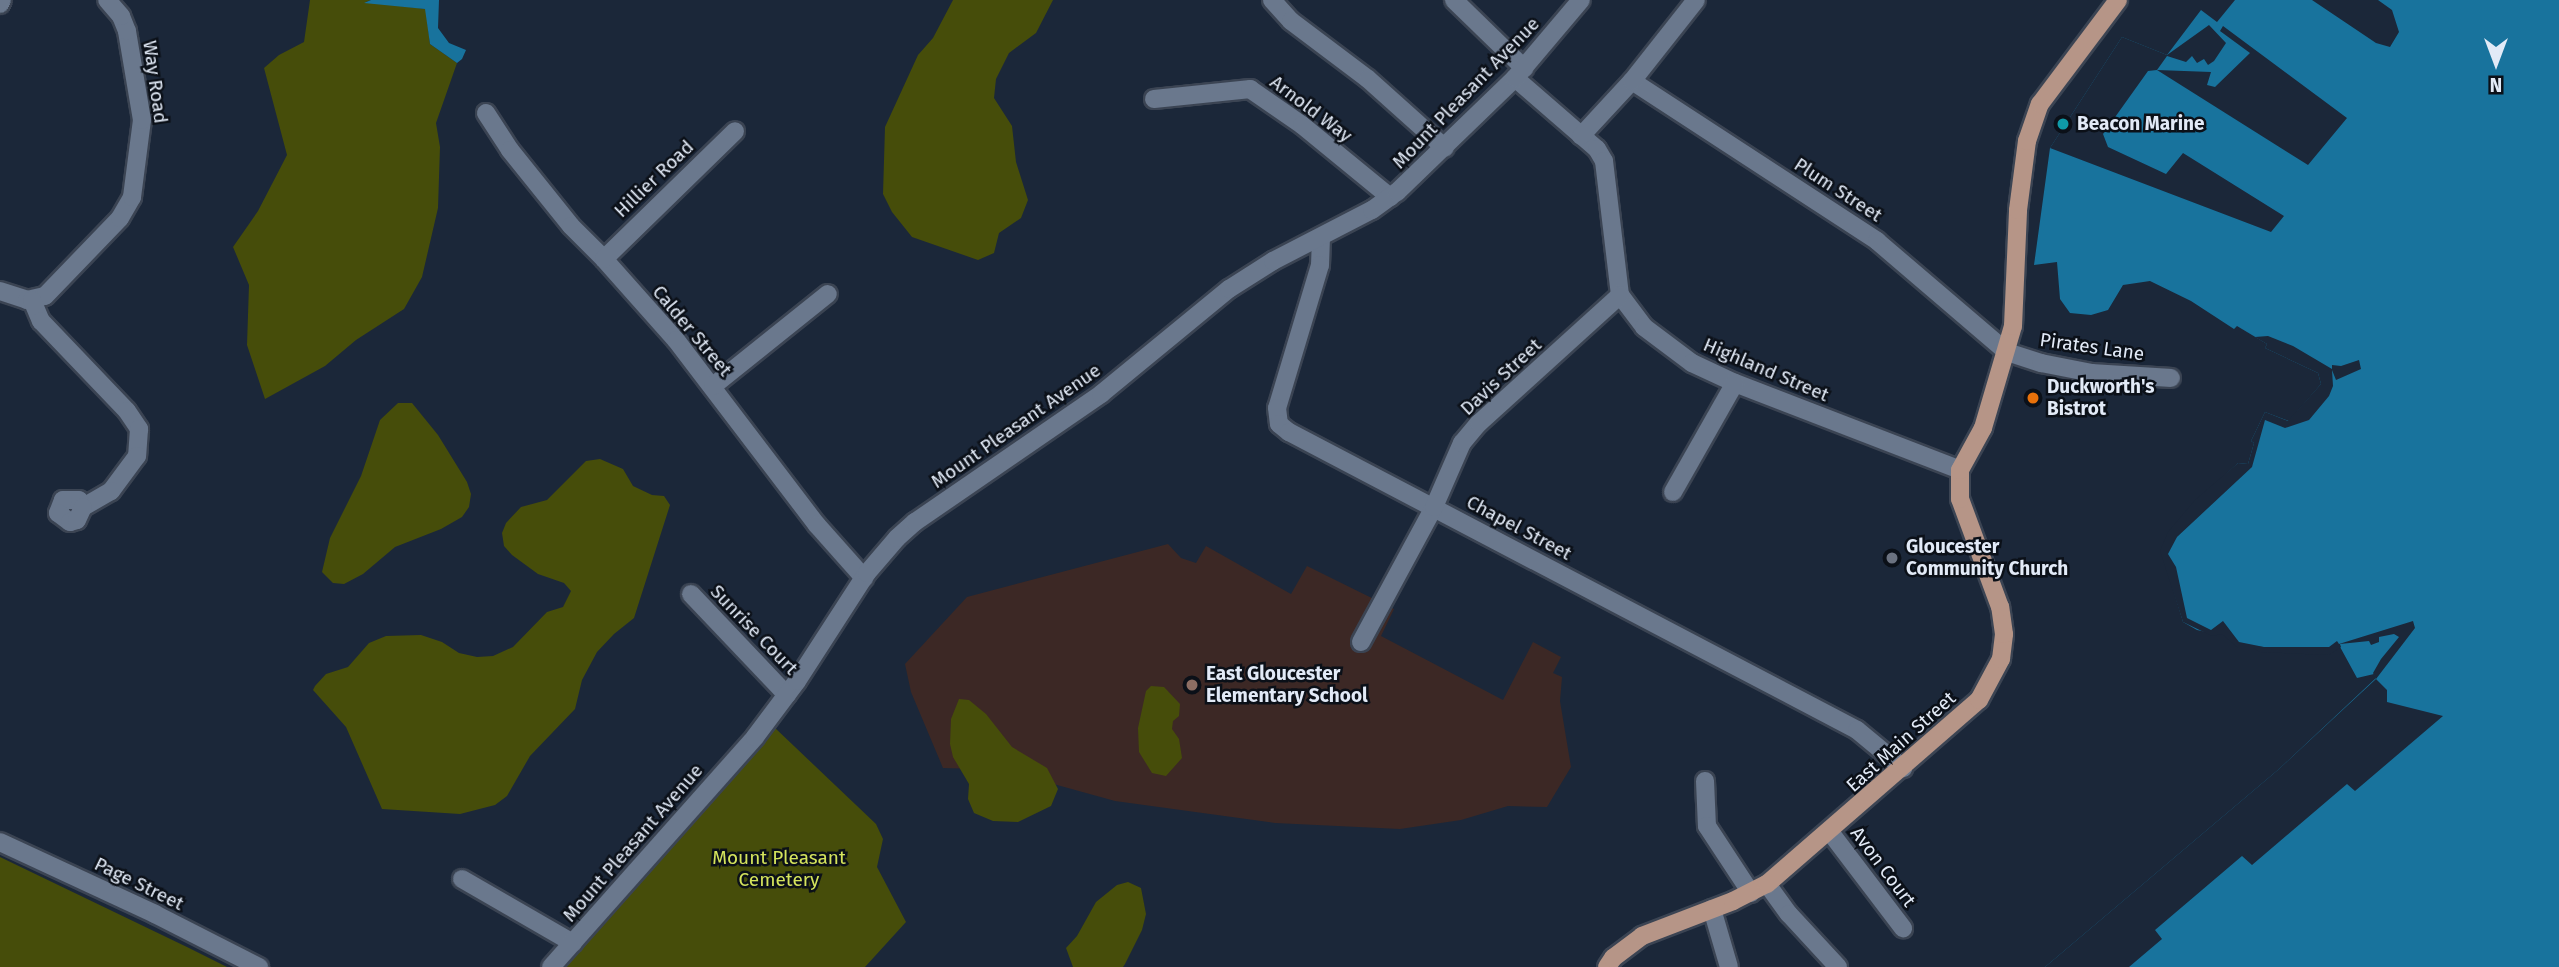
<!DOCTYPE html>
<html>
<head>
<meta charset="utf-8">
<style>
	body { margin:0 }
	#map { position:relative; width:2559px; height:967px; overflow:hidden; background:#1b2739; font-family:"Fira Sans",sans-serif }
	div>[style] { position:absolute }
	[style*='--x'] { left:calc(var(--x)*1px); top:calc(var(--y)*1px); width:calc(var(--w)*1px); rotate:calc(var(--a)*1deg) }
	.education>* { inset:0; background:#3c2825 }
	.green>* { inset:0; background:#464d0a }
	.water>* { inset:0; background:#18739d }
	.pier>* { inset:0; background:#1b2739 }
	.roads { filter:drop-shadow(2px 0 #3b4453) drop-shadow(-2px 0 #3b4453) drop-shadow(0 2px #3b4453) drop-shadow(0 -2px #3b4453) }
	.minor>* { height:18px; margin:-9px; padding:0 9px; transform-origin:9px; border-radius:9px; background:#6a788d }
	.major>* { height:18px; margin:-9px; padding:0 9px; transform-origin:9px; border-radius:9px; background:#b69587 }
	.dots>* { width:19px; height:19px; translate:-50% -50%; box-sizing:border-box; border:4px solid #0b1018; border-radius:50% }
	span { translate:-50% -50%; white-space:nowrap; text-align:center; line-height:1.15; -webkit-text-stroke:5px #0b1018; paint-order:stroke }
	.street-label { font-size:19px; color:#e2eaf7 }
	.poi-label { font-size:19px; color:#e2eaf7; font-weight:700 }
	.left { translate:0 -50%; text-align:left }
	.park-label { font-size:19px; color:#d5e45c }
	.north { position:absolute; left:2461px; top:28px; width:70px; height:70px; -webkit-text-stroke:5px #0b1018; paint-order:stroke; rotate:180deg; font-size:19px; font-weight:700; line-height:28px; text-align:center; color:#e2eaf7 }
	.north::after { content:''; display:block; margin:auto; width:24px; height:32px; background:#e2eaf7; clip-path:polygon(50% 0,100% 100%,50% 72%,0 100%) }
</style>
</head>
<body>
<div id="map">
	<div class="education">
		<i style="clip-path:polygon(1168px 544px,1181px 558px,1196px 563px,1206px 546px,1291px 594px,1307px 566px,1394px 609px,1381px 636px,1503px 700px,1533px 642px,1561px 657px,1553px 673px,1562px 677px,1560px 701px,1571px 767px,1547px 807px,1508px 806px,1461px 820px,1400px 829px,1275px 823px,1115px 801px,1021px 775px,980px 769px,943px 768px,911px 692px,905px 664px,967px 597px)"></i>
	</div>
	<div class="green">
		<i style="clip-path:polygon(310px 0,371px 0,366px 2px,426px 9px,430px 44px,457px 63px,436px 123px,440px 147px,438px 208px,422px 277px,404px 309px,356px 340px,325px 366px,265px 399px,247px 345px,249px 285px,233px 247px,258px 211px,287px 155px,264px 68px,279px 55px,304px 42px)"></i>
		<i style="clip-path:polygon(953px 0,1053px 0,1036px 33px,1009px 53px,996px 79px,994px 98px,1012px 126px,1016px 162px,1028px 200px,1021px 218px,999px 233px,994px 253px,978px 260px,912px 237px,892px 212px,883px 194px,885px 127px,918px 55px,933px 38px)"></i>
		<i style="clip-path:polygon(398px 403px,412px 403px,438px 435px,467px 482px,471px 494px,469px 507px,462px 517px,441px 529px,395px 547px,363px 574px,344px 584px,333px 583px,322px 572px,330px 538px,361px 476px,380px 420px)"></i>
		<i style="clip-path:polygon(600px 459px,623px 469px,633px 486px,652px 495px,664px 496px,670px 505px,634px 618px,614px 634px,597px 652px,582px 680px,575px 709px,530px 756px,507px 796px,495px 805px,460px 814px,382px 809px,346px 727px,313px 690px,315px 686px,326px 674px,348px 667px,369px 643px,386px 636px,421px 635px,442px 642px,459px 653px,477px 657px,493px 656px,513px 647px,547px 612px,563px 607px,571px 591px,564px 583px,538px 574px,512px 555px,504px 546px,502px 533px,506px 523px,521px 507px,547px 500px,586px 461px)"></i>
		<i style="clip-path:polygon(1151px 686px,1164px 687px,1180px 704px,1179px 716px,1173px 721px,1172px 729px,1179px 739px,1182px 758px,1166px 776px,1152px 773px,1139px 752px,1138px 728px,1146px 691px)"></i>
		<i style="clip-path:polygon(959px 699px,969px 700px,986px 714px,1012px 747px,1047px 768px,1058px 789px,1051px 806px,1018px 822px,993px 821px,974px 813px,968px 799px,969px 784px,953px 757px,950px 744px,951px 719px)"></i>
		<i style="clip-path:polygon(774px 727px,876px 824px,883px 839px,877px 867px,906px 922px,865px 967px,562px 967px)"></i>
		<i style="clip-path:polygon(0 857px,189px 948px,227px 967px,0 967px)"></i>
		<i style="clip-path:polygon(1128px 882px,1141px 888px,1146px 914px,1142px 930px,1125px 964px,1123px 967px,1073px 967px,1066px 948px,1077px 936px,1096px 902px,1117px 885px)"></i>
	</div>
	<div class="water">
		<i style="clip-path:polygon(371px 0,439px 0,438px 28px,449px 43px,466px 50px,462px 59px,457px 63px,430px 44px,425px 9px,364px 3px)"></i>
		<i style="clip-path:polygon(2235px 0,2312px 0,2376px 43px,2390px 47px,2399px 32px,2392px 10px,2378px 0,2559px 0,2559px 967px,2045px 967px,2279px 769px,2376px 678px,2374px 674px,2357px 678px,2339px 645px,2328px 652px,2238px 645px,2223px 630px,2211px 633px,2197px 630px,2183px 622px,2163px 556px,2212px 487px,2238px 463px,2248px 464px,2254px 443px,2251px 441px,2265px 412px,2289px 421px,2321px 384px,2318px 373px,2265px 348px,2267px 344px,2237px 326px,2234px 329px,2191px 301px,2150px 281px,2123px 285px,2108px 310px,2091px 315px,2070px 313px,2060px 299px,2057px 262px,2034px 265px,2050px 148px,2122px 37px,2167px 55px,2201px 10px,2217px 22px)"></i>
	</div>
	<div class="pier">
		<i style="clip-path:polygon(2209px 25px,2226px 43px,2214px 61px,2208px 65px,2204px 59px,2197px 63px,2192px 56px,2186px 62px,2167px 56px,2157px 70px,2211px 72px,2207px 85px,2215px 87px,2250px 53px,2220px 31px,2223px 26px,2347px 118px,2308px 165px,2157px 70px,2148px 71px,2103px 134px,2108px 147px,2166px 174px,2183px 153px,2284px 216px,2271px 232px,2050px 148px,2122px 37px,2167px 55px)"></i>
		<i style="clip-path:polygon(2268px 336px,2293px 346px,2332px 369px,2332px 365px,2341px 366px,2359px 360px,2361px 369px,2336px 380px,2332px 370px,2333px 386px,2329px 396px,2309px 420px,2285px 428px,2265px 420px,2252px 467px,2177px 537px,2168px 554px,2176px 567px,2187px 618px,2211px 630px,2223px 621px,2239px 642px,2264px 647px,2329px 647px,2337px 641px,2339px 644px,2413px 621px,2415px 628px,2376px 679px,2387px 690px,2387px 702px,2443px 716px,2355px 791px,2347px 784px,2252px 865px,2242px 856px,2155px 930px,2162px 939px,2129px 967px,2045px 967px,2279px 769px,2376px 679px,2373px 673px,2381px 659px,2399px 637px,2394px 634px,2379px 637px,2379px 642px,2371px 645px,2369px 641px,2340px 644px,2341px 647px,2329px 655px,2260px 652px,2253px 648px,2238px 648px,2222px 634px,2212px 636px,2183px 622px,2160px 551px,2168px 532px,2195px 500px,2238px 463px,2248px 464px,2254px 443px,2251px 441px,2265px 412px,2288px 421px,2321px 384px,2318px 373px,2265px 348px,2267px 344px,2255px 337px)"></i>
	</div>
	<div class="roads">
		<div class="minor">
			<i style="--x:1272;--y:0;--w:28;--a:48"></i>
			<i style="--x:1291;--y:21;--w:96;--a:37"></i>
			<i style="--x:1368;--y:79;--w:103;--a:41.9"></i>
			<i style="--x:1454;--y:0;--w:98;--a:44.2"></i>
			<i style="--x:0;--y:4;--w:4;--a:-63"></i>
			<i style="--x:1515;--y:78;--w:108;--a:40.9"></i>
			<i style="--x:1597;--y:149;--w:14;--a:60"></i>
			<i style="--x:1604;--y:161;--w:135;--a:83.2"></i>
			<i style="--x:1620;--y:295;--w:40;--a:53"></i>
			<i style="--x:1644;--y:327;--w:60;--a:36.9"></i>
			<i style="--x:1692;--y:363;--w:47;--a:24.9"></i>
			<i style="--x:1735;--y:383;--w:241;--a:21.1"></i>
			<i style="--x:1632;--y:81;--w:293;--a:33.1"></i>
			<i style="--x:1877;--y:241;--w:171;--a:40.5"></i>
			<i style="--x:2007;--y:352;--w:36;--a:18"></i>
			<i style="--x:2041;--y:363;--w:52;--a:11.1"></i>
			<i style="--x:2092;--y:373;--w:79;--a:3.6"></i>
			<i style="--x:1154;--y:99;--w:97;--a:-5.9"></i>
			<i style="--x:1250;--y:89;--w:63;--a:34.7"></i>
			<i style="--x:1302;--y:125;--w:114;--a:39.3"></i>
			<i style="--x:486;--y:113;--w:44;--a:57"></i>
			<i style="--x:510;--y:150;--w:97;--a:51.2"></i>
			<i style="--x:571;--y:226;--w:47;--a:45"></i>
			<i style="--x:604;--y:259;--w:108;--a:48.4"></i>
			<i style="--x:676;--y:340;--w:233;--a:52.7"></i>
			<i style="--x:817;--y:525;--w:71;--a:48.4"></i>
			<i style="--x:1581;--y:136;--w:75;--a:-47.2"></i>
			<i style="--x:1632;--y:81;--w:103;--a:-51.7"></i>
			<i style="--x:1321;--y:237;--w:28;--a:92"></i>
			<i style="--x:1320;--y:265;--w:149;--a:106.7"></i>
			<i style="--x:1277;--y:408;--w:16;--a:83"></i>
			<i style="--x:1279;--y:424;--w:13;--a:39"></i>
			<i style="--x:1289;--y:432;--w:641;--a:27.68"></i>
			<i style="--x:1857;--y:730;--w:60;--a:39.6"></i>
			<i style="--x:604;--y:259;--w:183;--a:-44.3"></i>
			<i style="--x:0;--y:291;--w:28;--a:18"></i>
			<i style="--x:27;--y:300;--w:18;--a:-13"></i>
			<i style="--x:45;--y:296;--w:108;--a:-46.1"></i>
			<i style="--x:120;--y:218;--w:24;--a:-60"></i>
			<i style="--x:132;--y:197;--w:78;--a:-82.6"></i>
			<i style="--x:142;--y:120;--w:90;--a:-99.6"></i>
			<i style="--x:127;--y:31;--w:16;--a:-112"></i>
			<i style="--x:121;--y:16;--w:21;--a:-131"></i>
			<i style="--x:32;--y:300;--w:23;--a:67"></i>
			<i style="--x:41;--y:321;--w:124;--a:46.3"></i>
			<i style="--x:127;--y:411;--w:22;--a:56"></i>
			<i style="--x:139;--y:429;--w:27;--a:94"></i>
			<i style="--x:137;--y:456;--w:44;--a:126.6"></i>
			<i style="--x:111;--y:491;--w:32;--a:150"></i>
			<i style="--x:83;--y:507;--w:8;--a:-120"></i>
			<i style="--x:79;--y:500;--w:16;--a:180"></i>
			<i style="--x:63;--y:500;--w:14;--a:111"></i>
			<i style="--x:58;--y:513;--w:15;--a:37"></i>
			<i style="--x:70;--y:522;--w:7;--a:-16"></i>
			<i style="--x:77;--y:520;--w:14;--a:-65"></i>
			<i style="--x:713;--y:386;--w:147;--a:-38.7"></i>
			<i style="--x:1673;--y:492;--w:125;--a:-60.4"></i>
			<i style="--x:691;--y:594;--w:139;--a:46.5"></i>
			<i style="--x:1361;--y:642;--w:153;--a:-61.6"></i>
			<i style="--x:1434;--y:507;--w:70;--a:-66.4"></i>
			<i style="--x:1462;--y:443;--w:26;--a:-50"></i>
			<i style="--x:1479;--y:423;--w:190;--a:-42.2"></i>
			<i style="--x:1705;--y:781;--w:45;--a:87.5"></i>
			<i style="--x:1707;--y:826;--w:80;--a:56.7"></i>
			<i style="--x:1830;--y:832;--w:121;--a:52.8"></i>
			<i style="--x:0;--y:842;--w:171;--a:24.9"></i>
			<i style="--x:155;--y:914;--w:117;--a:27"></i>
			<i style="--x:462;--y:879;--w:128;--a:30"></i>
			<i style="--x:1767;--y:884;--w:37;--a:54"></i>
			<i style="--x:1789;--y:914;--w:72;--a:47.2"></i>
			<i style="--x:1712;--y:909;--w:60;--a:73.7"></i>
			<i style="--x:551;--y:967;--w:307;--a:-48.4"></i>
			<i style="--x:755;--y:737;--w:70;--a:-53.1"></i>
			<i style="--x:797;--y:681;--w:129;--a:-57.1"></i>
			<i style="--x:867;--y:573;--w:46;--a:-49.4"></i>
			<i style="--x:897;--y:538;--w:24;--a:-42"></i>
			<i style="--x:915;--y:522;--w:226;--a:-34.5"></i>
			<i style="--x:1101;--y:394;--w:166;--a:-39.4"></i>
			<i style="--x:1229;--y:289;--w:52;--a:-32.5"></i>
			<i style="--x:1273;--y:261;--w:111;--a:-27.3"></i>
			<i style="--x:1372;--y:210;--w:31;--a:-36"></i>
			<i style="--x:1397;--y:192;--w:164;--a:-44"></i>
			<i style="--x:1515;--y:78;--w:102;--a:-49.8"></i>
		</div>
		<div class="major">
			<i style="--x:1607;--y:967;--w:11;--a:-56"></i>
			<i style="--x:1613;--y:958;--w:36;--a:-37"></i>
			<i style="--x:1642;--y:936;--w:97;--a:-21"></i>
			<i style="--x:1733;--y:901;--w:38;--a:-27"></i>
			<i style="--x:1767;--y:884;--w:281;--a:-41"></i>
			<i style="--x:1979;--y:700;--w:47;--a:-61.8"></i>
			<i style="--x:2001;--y:659;--w:25;--a:-83"></i>
			<i style="--x:2004;--y:634;--w:27;--a:-98"></i>
			<i style="--x:2000;--y:607;--w:115;--a:-110.3"></i>
			<i style="--x:1960;--y:499;--w:29;--a:-90"></i>
			<i style="--x:1960;--y:470;--w:48;--a:-61.3"></i>
			<i style="--x:1983;--y:428;--w:106;--a:-73.6"></i>
			<i style="--x:2013;--y:326;--w:116;--a:-87.5"></i>
			<i style="--x:2018;--y:210;--w:70;--a:-82.6"></i>
			<i style="--x:2027;--y:141;--w:39;--a:-71"></i>
			<i style="--x:2040;--y:104;--w:130;--a:-53.1"></i>
		</div>
	</div>
	<div class="dots">
		<i style="left:2063px;top:124px;background:#0f9aa8"></i>
		<i style="left:2033px;top:398px;background:#e8710a"></i>
		<i style="left:1892px;top:558px;background:#6b7280"></i>
		<i style="left:1192px;top:685px;background:#8d6e63"></i>
	</div>
	<div class="street-label">
		<span style="left:155px;top:82px;rotate:82deg">Way Road</span>
		<span style="left:1466px;top:93px;rotate:-46deg">Mount Pleasant Avenue</span>
		<span style="left:1311px;top:109px;rotate:37deg">Arnold Way</span>
		<span style="left:654px;top:179px;rotate:-44deg">Hillier Road</span>
		<span style="left:1838px;top:190px;rotate:33deg">Plum Street</span>
		<span style="left:692px;top:331px;rotate:50deg">Calder Street</span>
		<span style="left:2092px;top:347px;rotate:8deg">Pirates Lane</span>
		<span style="left:1766px;top:370px;rotate:23deg">Highland Street</span>
		<span style="left:1501px;top:377px;rotate:-43deg">Davis Street</span>
		<span style="left:1016px;top:426px;rotate:-35deg">Mount Pleasant Avenue</span>
		<span style="left:1519px;top:528px;rotate:28deg">Chapel Street</span>
		<span style="left:754px;top:630px;rotate:46deg">Sunrise Court</span>
		<span style="left:1901px;top:742px;rotate:-42deg">East Main Street</span>
		<span style="left:633px;top:843px;rotate:-49deg">Mount Pleasant Avenue</span>
		<span style="left:1883px;top:867px;rotate:53deg">Avon Court</span>
		<span style="left:139px;top:884px;rotate:26deg">Page Street</span>
	</div>
	<div class="poi-label">
		<span class="left" style="left:2077px;top:124px">Beacon Marine</span>
		<span class="left" style="left:2047px;top:398px">Duckworth's<br>Bistrot</span>
		<span class="left" style="left:1906px;top:558px">Gloucester<br>Community Church</span>
		<span class="left" style="left:1206px;top:685px">East Gloucester<br>Elementary School</span>
	</div>
	<div class="park-label">
		<span style="left:779px;top:869px">Mount Pleasant<br>Cemetery</span>
	</div>
	<div class="north">N</div>
</div>
</body>
</html>
